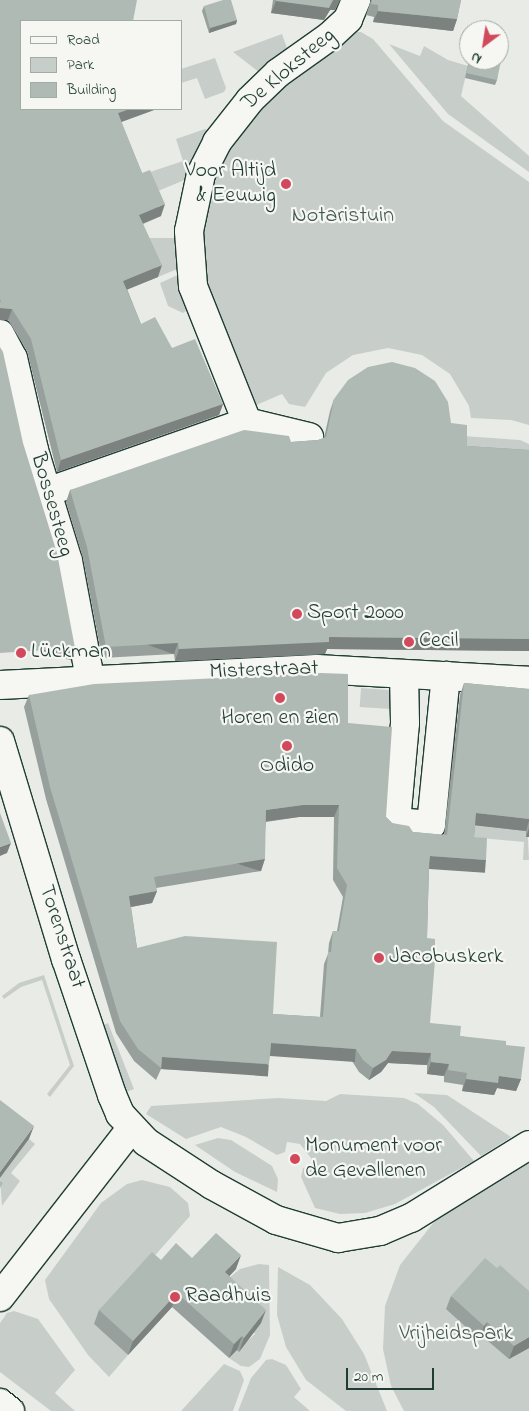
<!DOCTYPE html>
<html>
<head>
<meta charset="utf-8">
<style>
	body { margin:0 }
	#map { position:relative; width:529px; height:1411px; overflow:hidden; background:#e9ebe7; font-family:"Indie Flower",sans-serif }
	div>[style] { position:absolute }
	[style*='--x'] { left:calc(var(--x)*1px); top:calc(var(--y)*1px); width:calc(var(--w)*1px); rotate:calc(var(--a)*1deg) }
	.green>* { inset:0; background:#c7cec9; transform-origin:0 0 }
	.roads { filter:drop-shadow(1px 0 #1f3d34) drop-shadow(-1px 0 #1f3d34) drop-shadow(0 1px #1f3d34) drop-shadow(0 -1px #1f3d34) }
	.minor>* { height:28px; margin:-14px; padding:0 14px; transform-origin:14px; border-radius:14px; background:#f6f6f2 }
	.wall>* { inset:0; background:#97a09c }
	.shaded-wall>* { inset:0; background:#7b827f; transform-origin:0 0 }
	.building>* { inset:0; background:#b0bab5 }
	.dots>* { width:14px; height:14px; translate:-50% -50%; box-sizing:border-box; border:2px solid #f6f6f2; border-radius:50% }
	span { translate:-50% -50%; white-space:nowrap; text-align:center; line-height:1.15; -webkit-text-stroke:4.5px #f6f6f2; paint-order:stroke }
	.street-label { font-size:22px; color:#1f3d34 }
	.poi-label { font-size:22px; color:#1f3d34 }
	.right { translate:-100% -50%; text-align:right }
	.left { translate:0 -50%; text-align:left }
	.park-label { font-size:22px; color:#415a52 }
	.legend { position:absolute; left:20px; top:20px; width:162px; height:90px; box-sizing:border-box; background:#f6f6f2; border:1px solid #a0aca6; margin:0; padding:6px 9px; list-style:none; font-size:15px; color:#1f3d34 }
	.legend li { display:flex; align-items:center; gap:10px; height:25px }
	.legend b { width:25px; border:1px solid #a0aca6 }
	.north { position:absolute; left:459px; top:20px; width:50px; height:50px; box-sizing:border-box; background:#f6f6f2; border:1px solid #a0aca6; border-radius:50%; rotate:211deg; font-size:14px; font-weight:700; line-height:20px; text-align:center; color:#1f3d34 }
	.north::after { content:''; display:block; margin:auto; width:18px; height:22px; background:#d1495b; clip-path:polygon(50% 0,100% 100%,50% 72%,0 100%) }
	.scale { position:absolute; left:346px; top:1368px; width:88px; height:22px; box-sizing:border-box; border:2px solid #1f3d34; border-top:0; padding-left:6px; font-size:15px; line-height:18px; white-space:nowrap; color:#1f3d34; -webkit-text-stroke:4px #f6f6f2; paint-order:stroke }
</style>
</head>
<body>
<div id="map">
	<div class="green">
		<i style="clip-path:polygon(353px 32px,361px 32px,373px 39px,443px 121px,529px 182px,529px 425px,511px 420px,471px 418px,469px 406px,450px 374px,422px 355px,388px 348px,353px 355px,326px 373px,305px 407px,289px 404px,282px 394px,249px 408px,233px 349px,212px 301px,206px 303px,199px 246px,212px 174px,256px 107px)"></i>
		<i style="clip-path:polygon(282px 34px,289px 54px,259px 72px,233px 52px)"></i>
		<i style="clip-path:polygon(389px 44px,420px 56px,424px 46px,448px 60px,468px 66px,461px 96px,529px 156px,529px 172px,448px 114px)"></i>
		<i style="clip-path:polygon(215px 58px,226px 88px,224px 92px,205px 99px,197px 78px,181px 83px,181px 69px)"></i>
		<i style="clip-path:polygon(205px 129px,210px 132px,187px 179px,158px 191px,150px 172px,183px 161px,176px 139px)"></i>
		<i style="clip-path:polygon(133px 238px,177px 238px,182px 267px,158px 277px)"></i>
		<i style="clip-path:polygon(182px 273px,189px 309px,183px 313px,168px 306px,160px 283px)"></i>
		<i style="clip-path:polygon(463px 436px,520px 440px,529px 444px,529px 463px,463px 457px)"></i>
		<i style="left:361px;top:688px;width:31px;height:19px;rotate:4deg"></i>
		<i style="clip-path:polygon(527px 822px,529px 860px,523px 860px,524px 842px,471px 837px,472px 825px)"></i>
		<i style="clip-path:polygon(44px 975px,74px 1066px,50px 1097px,47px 1094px,70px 1065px,42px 980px,21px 987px,4px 999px,2px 996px,19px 983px)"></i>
		<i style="clip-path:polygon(108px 1023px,134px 1089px,124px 1093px,101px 1026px)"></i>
		<i style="clip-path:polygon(414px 1093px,447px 1095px,511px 1137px,481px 1156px,434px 1107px)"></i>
		<i style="clip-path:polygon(340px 1094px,404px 1098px,418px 1104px,443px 1125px,474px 1161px,395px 1204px,365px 1213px,340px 1214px,315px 1208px,301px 1177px,303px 1168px,312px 1165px,311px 1158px,300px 1144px,287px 1142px,285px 1152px,277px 1155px,246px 1137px,221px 1127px,186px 1139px,146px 1114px,151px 1106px,278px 1098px,326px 1101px)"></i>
		<i style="clip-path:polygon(218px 1138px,231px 1140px,272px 1166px,278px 1179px,277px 1192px,235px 1172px,195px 1145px)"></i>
		<i style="clip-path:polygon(29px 1139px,35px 1144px,11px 1173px,20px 1181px,2px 1206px,0 1178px)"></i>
		<i style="clip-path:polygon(529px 1161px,529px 1411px,404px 1411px,391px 1386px,383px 1349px,385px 1306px,400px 1265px,438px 1217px)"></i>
		<i style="clip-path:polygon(142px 1180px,170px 1187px,188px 1203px,190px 1216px,94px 1324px,128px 1355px,109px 1377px,88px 1355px,49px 1299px,45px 1280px,101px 1203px,127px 1184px)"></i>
		<i style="clip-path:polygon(259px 1264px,269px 1265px,270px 1335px,260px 1359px,249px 1367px,241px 1366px,229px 1358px,255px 1334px,224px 1282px,240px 1269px)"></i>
		<i style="clip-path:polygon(278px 1267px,310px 1285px,342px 1319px,364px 1354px,387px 1411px,346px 1411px,306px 1380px,286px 1347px,277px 1315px)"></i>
		<i style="clip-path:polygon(14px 1311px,38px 1319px,75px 1370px,55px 1393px,75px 1411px,51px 1411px,0 1372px,0 1323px,7px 1313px)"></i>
		<i style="clip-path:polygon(272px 1359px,286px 1365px,301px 1389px,294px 1397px,310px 1411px,238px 1411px,251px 1378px,266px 1360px)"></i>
		<i style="clip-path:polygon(224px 1364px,240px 1371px,244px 1380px,233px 1411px,181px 1411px)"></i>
	</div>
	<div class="roads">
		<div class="minor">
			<i style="--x:0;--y:334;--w:27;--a:62"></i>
			<i style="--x:13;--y:358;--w:94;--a:77.1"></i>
			<i style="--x:34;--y:450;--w:116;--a:73"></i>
			<i style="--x:68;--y:561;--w:120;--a:79.4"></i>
			<i style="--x:247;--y:422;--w:146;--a:-111.7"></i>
			<i style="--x:193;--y:286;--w:55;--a:-94.2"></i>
			<i style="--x:189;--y:231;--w:58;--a:-78.1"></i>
			<i style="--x:201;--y:174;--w:36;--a:-63"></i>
			<i style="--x:217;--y:142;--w:53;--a:-51.8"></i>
			<i style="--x:250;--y:100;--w:39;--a:-44"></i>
			<i style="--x:278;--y:73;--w:64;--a:-35.4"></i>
			<i style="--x:330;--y:36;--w:25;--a:-43"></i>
			<i style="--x:348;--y:19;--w:21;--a:-67"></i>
			<i style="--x:47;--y:492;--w:212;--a:-19.3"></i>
			<i style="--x:247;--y:422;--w:64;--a:13.6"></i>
			<i style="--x:404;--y:674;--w:49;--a:88.8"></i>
			<i style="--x:405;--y:723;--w:99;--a:95.2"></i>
			<i style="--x:396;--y:822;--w:35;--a:5"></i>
			<i style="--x:431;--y:825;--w:150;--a:-84.3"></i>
			<i style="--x:0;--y:685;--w:317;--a:-2.9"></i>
			<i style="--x:317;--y:669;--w:212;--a:3.2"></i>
			<i style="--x:0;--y:741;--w:228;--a:73.2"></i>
			<i style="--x:66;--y:959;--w:144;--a:71.3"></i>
			<i style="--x:112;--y:1095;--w:21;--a:67"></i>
			<i style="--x:120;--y:1114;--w:38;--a:47"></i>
			<i style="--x:146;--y:1142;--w:79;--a:33.1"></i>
			<i style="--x:212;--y:1185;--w:73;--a:28.7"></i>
			<i style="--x:276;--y:1220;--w:65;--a:16.2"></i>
			<i style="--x:338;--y:1238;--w:43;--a:-9.5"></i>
			<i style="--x:380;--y:1231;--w:34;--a:-23"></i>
			<i style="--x:411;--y:1218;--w:139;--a:-31.7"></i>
			<i style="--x:0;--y:1297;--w:213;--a:-52.1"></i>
			<i style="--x:0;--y:1403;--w:13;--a:39"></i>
		</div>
	</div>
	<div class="wall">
		<i style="clip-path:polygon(0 0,21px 109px,154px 109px,154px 110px,121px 122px,142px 173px,161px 216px,143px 224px,158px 277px,127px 289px,141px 324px,172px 348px,223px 404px,219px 415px,57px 472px,27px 351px,8px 320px,0 320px)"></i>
		<i style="clip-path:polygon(273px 0,340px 0,335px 10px,330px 10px,324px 20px,271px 13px)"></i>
		<i style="clip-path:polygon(371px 0,461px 0,457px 19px,453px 31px,373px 22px,374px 17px,366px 15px)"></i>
		<i style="clip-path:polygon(204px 6px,237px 20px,236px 24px,209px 33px,202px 11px)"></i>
		<i style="clip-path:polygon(469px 60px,499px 60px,497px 80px,495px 85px,465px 78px)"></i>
		<i style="clip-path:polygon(334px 399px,451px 423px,467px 446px,529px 450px,529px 651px,327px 649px,325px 654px,175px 661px,174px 654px,102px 658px,83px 558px,66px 502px,70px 490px,291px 442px,318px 440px,324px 438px,330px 411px)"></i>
		<i style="clip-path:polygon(evenodd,464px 683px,529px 689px,529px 837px,526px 837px,526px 831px,475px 825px,474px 837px,486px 860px,481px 872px,429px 868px,427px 938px,430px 1023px,460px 1036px,506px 1045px,521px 1079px,516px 1091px,497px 1088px,494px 1095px,462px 1091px,463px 1085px,444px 1082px,444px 1076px,427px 1074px,427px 1065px,388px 1063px,381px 1072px,369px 1080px,359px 1072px,352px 1061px,270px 1055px,265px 1075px,161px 1069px,156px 1080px,134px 1061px,116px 1033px,46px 799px,24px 707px,29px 695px,348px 723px,386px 817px,392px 823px,413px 832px,444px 835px,460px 695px,464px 683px,299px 817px,334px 817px,333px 880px,343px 897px,337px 931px,333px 931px,329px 943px,328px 954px,324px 964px,320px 1017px,273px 1014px,137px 948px,131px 907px,152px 903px,157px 891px,156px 888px,261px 871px,266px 822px,299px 817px)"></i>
		<i style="clip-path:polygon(161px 1260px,236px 1269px,229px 1276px,261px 1323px,239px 1352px,237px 1350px,229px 1358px,172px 1307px,128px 1355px,94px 1324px,99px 1310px)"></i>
		<i style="clip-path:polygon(451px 1296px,529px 1348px,509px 1359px,482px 1336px,479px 1339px,446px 1309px)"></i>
	</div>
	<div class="shaded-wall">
		<i style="clip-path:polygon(340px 0,335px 10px,330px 10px,324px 20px,271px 13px,276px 1px)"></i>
		<i style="clip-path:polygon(378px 11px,457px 19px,453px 31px,373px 22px)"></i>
		<i style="clip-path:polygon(237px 20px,236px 24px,209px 33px,210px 28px)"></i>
		<i style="clip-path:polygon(130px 109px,154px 109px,154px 110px,113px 125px,118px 113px)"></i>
		<i style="clip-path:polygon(165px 204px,161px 216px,134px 227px,139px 215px)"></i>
		<i style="clip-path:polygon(162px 265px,158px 277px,119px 293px,123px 281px)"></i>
		<i style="clip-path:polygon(0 308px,12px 309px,8px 320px,0 320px)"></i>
		<i style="clip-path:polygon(223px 404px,219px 415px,57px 472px,61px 460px)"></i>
		<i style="clip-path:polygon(329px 637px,529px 639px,529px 651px,327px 649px,325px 654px,175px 661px,179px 649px)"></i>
		<i style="left:178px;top:643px;width:12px;height:72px;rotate:110deg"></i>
		<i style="left:75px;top:648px;width:13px;height:75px;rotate:108deg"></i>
		<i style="clip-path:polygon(303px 805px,339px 805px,334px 817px,299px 817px,261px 822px,266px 810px)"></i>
		<i style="clip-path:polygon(476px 813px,529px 819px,529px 821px,526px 831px,472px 825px)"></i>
		<i style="clip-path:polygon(529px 828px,529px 837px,526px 837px)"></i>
		<i style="clip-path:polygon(11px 843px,7px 853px,0 856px,0 847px)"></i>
		<i style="left:430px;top:856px;width:56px;height:13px;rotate:4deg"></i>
		<i style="left:265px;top:859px;width:13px;height:112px;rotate:108deg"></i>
		<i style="clip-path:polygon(157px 891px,152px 903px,125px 908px,129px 896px)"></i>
		<i style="left:271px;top:1043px;width:85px;height:13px;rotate:4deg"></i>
		<i style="clip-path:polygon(392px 1051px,431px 1053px,427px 1065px,388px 1063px,381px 1072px,369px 1080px,373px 1068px)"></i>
		<i style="left:162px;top:1057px;width:107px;height:12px;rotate:4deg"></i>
		<i style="clip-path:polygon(431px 1062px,449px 1064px,444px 1076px,427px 1074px)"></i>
		<i style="clip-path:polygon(499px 1076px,521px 1079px,516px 1091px,497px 1088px,494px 1095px,462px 1091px,466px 1079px)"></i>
		<i style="clip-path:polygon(34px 1126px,29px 1139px,0 1178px,0 1172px)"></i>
		<i style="clip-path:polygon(241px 1255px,236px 1269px,220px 1286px,225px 1272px)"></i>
		<i style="clip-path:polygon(177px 1293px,172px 1307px,128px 1355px,133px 1341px)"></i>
		<i style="clip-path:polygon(266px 1310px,261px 1323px,239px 1352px,244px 1338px)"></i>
		<i style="clip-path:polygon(487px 1322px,482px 1336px,479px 1339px,484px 1326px)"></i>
		<i style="clip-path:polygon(242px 1336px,237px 1350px,229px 1358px,234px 1344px)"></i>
		<i style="clip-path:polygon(529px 1337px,529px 1348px,509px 1359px,514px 1346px)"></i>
	</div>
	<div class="building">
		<i style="clip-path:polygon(0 0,137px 0,133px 21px,21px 21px,21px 109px,130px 109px,118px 113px,142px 173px,150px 170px,165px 204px,139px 215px,162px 265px,123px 281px,141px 324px,155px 317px,172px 348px,195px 339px,223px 404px,61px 460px,31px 339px,12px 309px,0 308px,0 302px,1px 302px,0 299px)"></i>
		<i style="clip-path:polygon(223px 0,231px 0,237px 20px,210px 28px,204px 6px)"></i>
		<i style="clip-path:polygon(276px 0,333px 0,329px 8px,276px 1px)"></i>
		<i style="clip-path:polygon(372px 0,461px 0,457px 19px,378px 11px,378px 5px,371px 4px)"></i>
		<i style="clip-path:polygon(499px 55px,502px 56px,497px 80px,466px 73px,470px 60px,499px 60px)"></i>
		<i style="clip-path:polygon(0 347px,3px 352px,23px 443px,57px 553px,75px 648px,0 653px)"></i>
		<i style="clip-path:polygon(392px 362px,415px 368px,435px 381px,448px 402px,451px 423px,467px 425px,467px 446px,529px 450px,529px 639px,329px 637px,329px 642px,179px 649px,178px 643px,106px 647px,87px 547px,70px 490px,244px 430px,289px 436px,291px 442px,318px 440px,326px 437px,334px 399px,348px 380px,368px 367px)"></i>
		<i style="clip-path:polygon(evenodd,321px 673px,348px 674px,348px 723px,392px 727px,386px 817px,392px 823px,409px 826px,413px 832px,447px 835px,464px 683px,529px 689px,529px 819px,476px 813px,474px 837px,487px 838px,486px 860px,430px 856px,429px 863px,427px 938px,435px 939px,435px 960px,430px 1023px,461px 1026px,460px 1036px,506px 1041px,506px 1045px,525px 1047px,521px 1079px,499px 1076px,498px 1083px,466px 1079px,467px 1073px,448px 1070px,449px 1064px,431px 1062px,431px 1053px,392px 1051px,386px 1060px,373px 1068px,363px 1060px,356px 1049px,271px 1043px,269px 1064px,162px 1057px,161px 1068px,138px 1049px,120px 1021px,50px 787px,29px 695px,94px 684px,321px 673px,303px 805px,339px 805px,337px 868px,347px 885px,339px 931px,333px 931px,331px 952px,328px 952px,323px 1017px,273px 1014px,277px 942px,185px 936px,137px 948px,129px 896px,157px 891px,154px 877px,265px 859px,266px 810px,303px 805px)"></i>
		<i style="clip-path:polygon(0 813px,11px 843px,0 847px)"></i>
		<i style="clip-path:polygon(0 1100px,34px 1126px,0 1172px)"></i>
		<i style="clip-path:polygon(0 1181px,3px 1183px,0 1188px)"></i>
		<i style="clip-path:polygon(216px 1233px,241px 1255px,225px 1272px,266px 1310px,244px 1338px,242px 1336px,234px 1344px,177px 1293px,133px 1341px,99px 1310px,152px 1252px,161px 1260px,176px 1243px,192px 1258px)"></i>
		<i style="clip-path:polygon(485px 1258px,497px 1268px,500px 1265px,529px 1291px,529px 1337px,514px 1346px,487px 1322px,484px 1326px,451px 1296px)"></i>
	</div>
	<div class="dots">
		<i style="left:286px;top:184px;background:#d1495b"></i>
		<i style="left:297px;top:614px;background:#d1495b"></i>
		<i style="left:409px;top:642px;background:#d1495b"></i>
		<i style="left:21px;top:653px;background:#d1495b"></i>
		<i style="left:280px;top:698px;background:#d1495b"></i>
		<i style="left:287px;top:746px;background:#d1495b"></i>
		<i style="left:379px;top:958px;background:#d1495b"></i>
		<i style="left:295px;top:1159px;background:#d1495b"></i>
		<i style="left:175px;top:1297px;background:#d1495b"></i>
	</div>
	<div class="street-label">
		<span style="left:289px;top:70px;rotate:-40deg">De Kloksteeg</span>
		<span style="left:51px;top:505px;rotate:74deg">Bossesteeg</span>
		<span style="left:264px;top:671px;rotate:-2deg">Misterstraat</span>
		<span style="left:61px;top:937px;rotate:72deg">Torenstraat</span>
	</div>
	<div class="poi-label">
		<span class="right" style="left:276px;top:184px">Voor Altijd<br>&amp; Eeuwig</span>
		<span class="left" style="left:307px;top:614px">Sport 2000</span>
		<span class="left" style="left:419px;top:642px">Cecil</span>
		<span class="left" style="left:31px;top:653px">Lückman</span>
		<span style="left:280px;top:719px">Horen en zien</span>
		<span style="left:287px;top:767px">Odido</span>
		<span class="left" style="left:389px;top:958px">Jacobuskerk</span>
		<span class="left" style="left:305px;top:1159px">Monument voor<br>de Gevallenen</span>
		<span class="left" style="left:185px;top:1297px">Raadhuis</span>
	</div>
	<div class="park-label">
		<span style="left:343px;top:217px">Notaristuin</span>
		<span style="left:456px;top:1335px">Vrijheidspark</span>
	</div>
	<ul class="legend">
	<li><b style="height:6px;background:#f6f6f2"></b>Road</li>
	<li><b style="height:14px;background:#c7cec9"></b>Park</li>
	<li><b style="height:14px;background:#b0bab5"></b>Building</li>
	</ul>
	<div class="north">N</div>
	<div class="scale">20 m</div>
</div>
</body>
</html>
